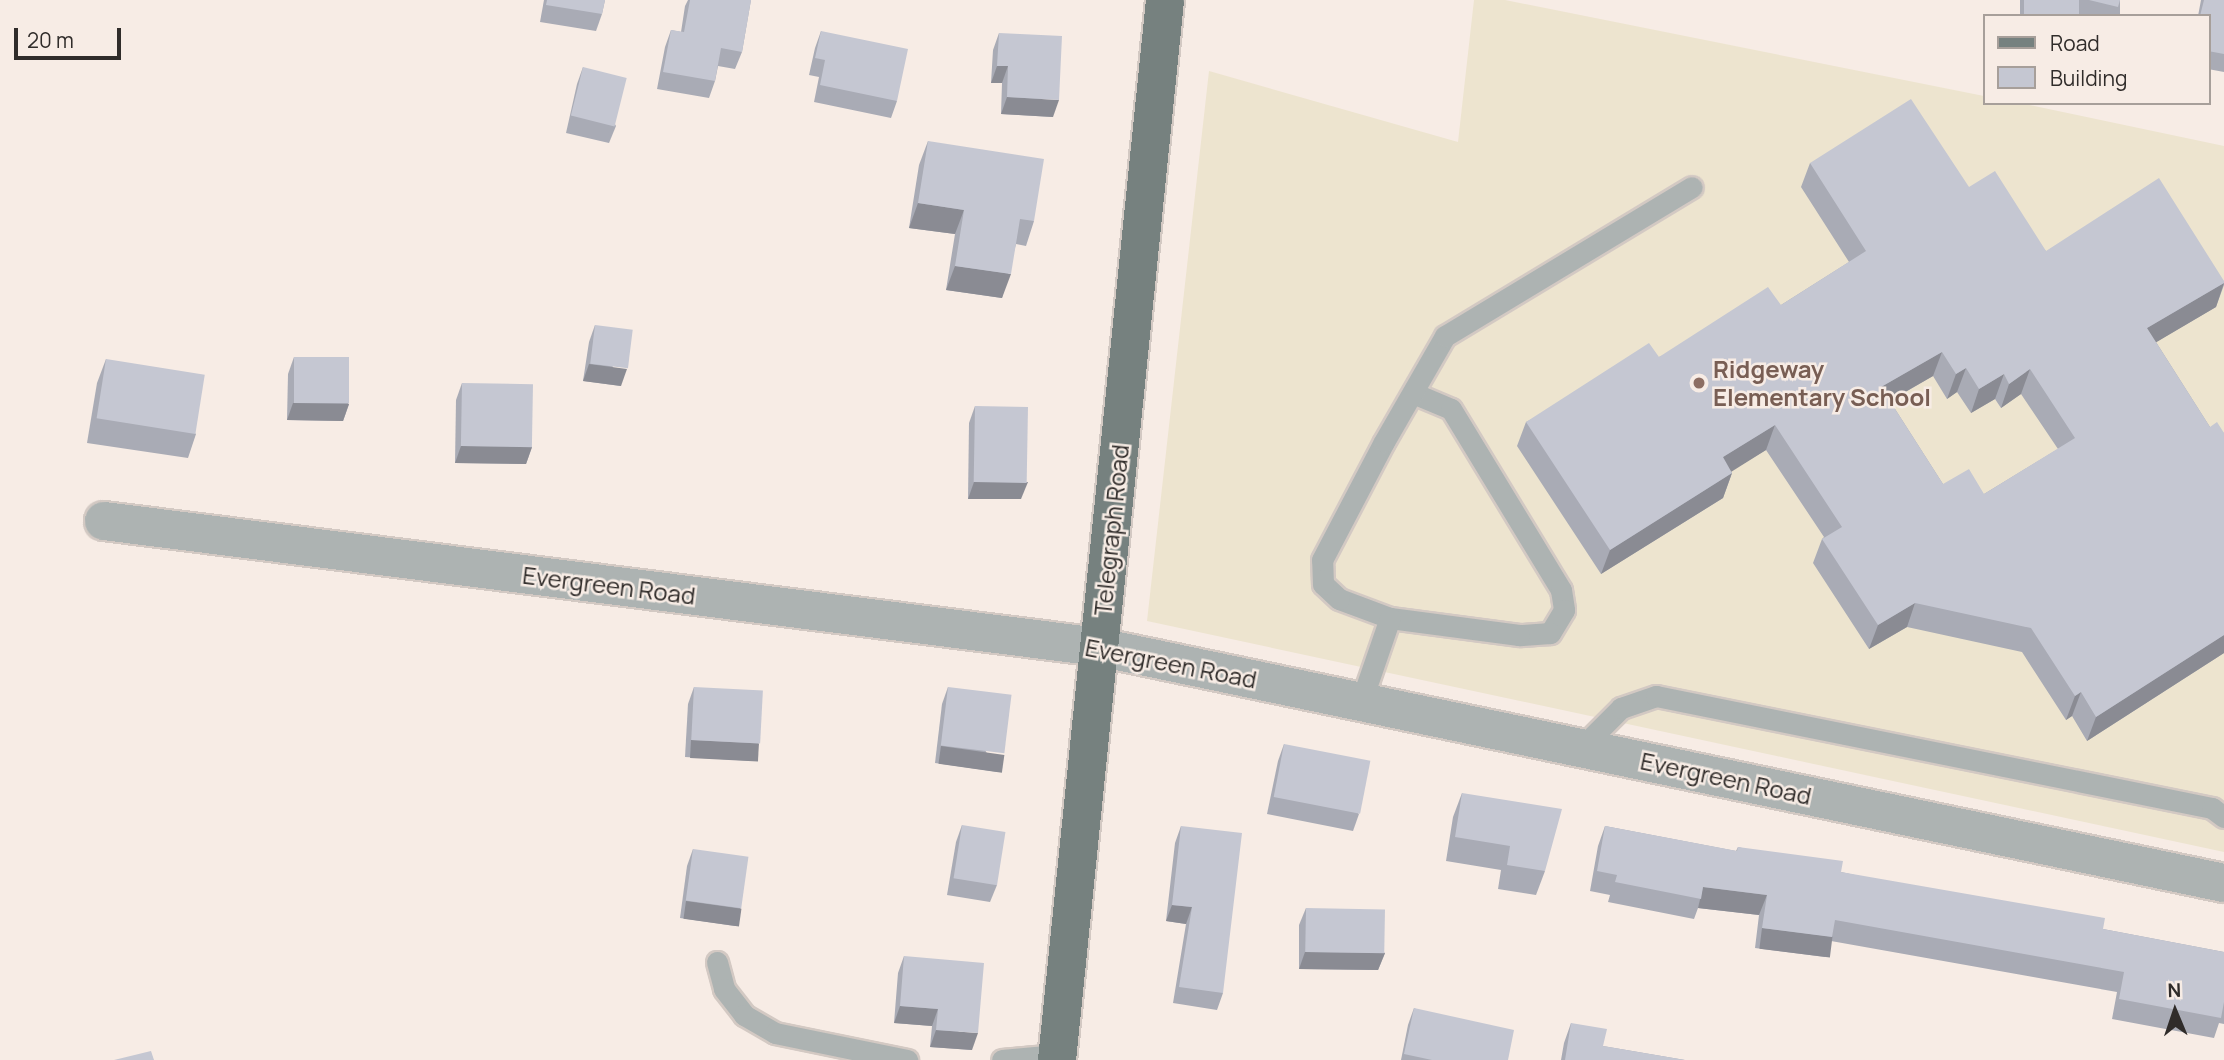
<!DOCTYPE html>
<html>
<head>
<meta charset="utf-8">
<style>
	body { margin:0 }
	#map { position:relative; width:2224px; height:1060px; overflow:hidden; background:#f7ece5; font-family:Manrope,sans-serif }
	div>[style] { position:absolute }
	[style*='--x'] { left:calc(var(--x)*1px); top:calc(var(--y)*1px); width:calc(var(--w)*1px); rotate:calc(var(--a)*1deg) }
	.education>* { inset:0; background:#ede4cf }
	.roads { filter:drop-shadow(2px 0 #d3c9c3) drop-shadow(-2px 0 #d3c9c3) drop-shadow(0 2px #d3c9c3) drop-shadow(0 -2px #d3c9c3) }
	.lane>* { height:21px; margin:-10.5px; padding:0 10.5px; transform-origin:10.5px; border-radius:10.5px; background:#adb3b2 }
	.street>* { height:38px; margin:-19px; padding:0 19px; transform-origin:19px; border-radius:19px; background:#adb3b2 }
	.primary>* { height:38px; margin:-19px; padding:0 19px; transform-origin:19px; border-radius:19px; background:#76817f }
	.wall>* { inset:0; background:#a9abb5; transform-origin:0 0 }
	.shaded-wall>* { inset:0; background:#8a8b93; transform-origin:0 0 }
	.building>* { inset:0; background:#c5c7d2; transform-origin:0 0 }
	.dots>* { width:19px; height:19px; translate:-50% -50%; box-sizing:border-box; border:4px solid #f7ece5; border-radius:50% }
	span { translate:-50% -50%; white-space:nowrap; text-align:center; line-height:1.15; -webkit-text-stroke:5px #f7ece5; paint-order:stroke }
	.education-label { font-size:24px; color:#785e54; font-weight:700 }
	.left { translate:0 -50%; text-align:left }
	.street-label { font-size:24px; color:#302c2a }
	.legend { position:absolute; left:1983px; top:14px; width:228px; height:91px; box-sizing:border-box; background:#f7ece5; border:2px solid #a79f9a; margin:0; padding:9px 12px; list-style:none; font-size:21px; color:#302c2a }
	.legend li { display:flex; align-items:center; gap:14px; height:35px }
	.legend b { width:35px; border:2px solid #a79f9a }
	.north { position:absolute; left:2140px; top:976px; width:70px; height:70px; -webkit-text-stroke:5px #f7ece5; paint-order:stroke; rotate:358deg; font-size:19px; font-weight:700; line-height:28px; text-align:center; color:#302c2a }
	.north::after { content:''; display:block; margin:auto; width:24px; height:32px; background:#302c2a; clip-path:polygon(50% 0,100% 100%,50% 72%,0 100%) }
	.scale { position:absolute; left:14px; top:28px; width:107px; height:32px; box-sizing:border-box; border:4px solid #302c2a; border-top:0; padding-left:9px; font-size:21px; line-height:24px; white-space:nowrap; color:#302c2a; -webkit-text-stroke:5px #f7ece5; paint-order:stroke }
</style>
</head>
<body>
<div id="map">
	<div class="education">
		<i style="clip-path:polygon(1474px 0,1505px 0,1984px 96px,1984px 103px,2020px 103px,2224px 146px,2224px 852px,1147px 621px,1209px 71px,1458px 142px)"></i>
	</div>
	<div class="roads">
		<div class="lane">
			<i style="--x:1413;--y:393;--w:41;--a:22.8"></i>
			<i style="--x:1451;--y:409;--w:212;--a:58.7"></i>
			<i style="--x:1561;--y:590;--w:20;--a:81"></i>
			<i style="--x:1564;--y:610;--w:27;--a:121"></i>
			<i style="--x:1550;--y:633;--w:31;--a:176"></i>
			<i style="--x:1519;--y:635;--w:130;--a:-172.5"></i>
			<i style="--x:1390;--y:618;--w:54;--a:-159.6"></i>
			<i style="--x:1339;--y:599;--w:22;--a:-137"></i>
			<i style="--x:1323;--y:584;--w:24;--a:-92"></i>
			<i style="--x:1322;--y:560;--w:133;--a:-62.3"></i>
			<i style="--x:1384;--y:442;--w:122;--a:-60.1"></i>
			<i style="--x:1445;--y:336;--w:288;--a:-31.1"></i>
			<i style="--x:1361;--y:702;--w:89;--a:-71"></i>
			<i style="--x:1581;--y:748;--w:57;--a:-45"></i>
			<i style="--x:1621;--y:708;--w:37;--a:-19"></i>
			<i style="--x:1656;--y:696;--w:567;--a:11.39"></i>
			<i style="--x:2212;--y:808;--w:15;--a:37"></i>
			<i style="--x:717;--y:962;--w:28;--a:75"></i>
			<i style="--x:724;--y:989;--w:33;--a:52"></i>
			<i style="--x:744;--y:1015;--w:36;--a:30"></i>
			<i style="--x:775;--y:1033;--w:135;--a:11.6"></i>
			<i style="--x:1002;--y:1060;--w:55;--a:-5.2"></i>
		</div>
		<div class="street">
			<i style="--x:104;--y:521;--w:1003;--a:7.22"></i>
			<i style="--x:1099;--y:647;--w:1149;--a:11.85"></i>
		</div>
		<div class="primary">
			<i style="--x:1057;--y:1060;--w:1065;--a:-84.18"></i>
		</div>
	</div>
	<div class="wall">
		<i style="clip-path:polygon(544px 0,605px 0,602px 14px,596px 31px,540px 22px)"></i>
		<i style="clip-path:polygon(688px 0,751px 0,742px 52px,735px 69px,718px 66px,715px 81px,709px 98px,657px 89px,665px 47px,671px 30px,681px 32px,685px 6px)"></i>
		<i style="left:2020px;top:0;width:100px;height:16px"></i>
		<i style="clip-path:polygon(2201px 0,2224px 0,2224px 72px,2208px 69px,2208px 16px,2198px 16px)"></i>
		<i style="clip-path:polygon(821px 31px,897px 101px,891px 118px,814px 102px,819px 77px,809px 75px,815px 48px)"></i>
		<i style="clip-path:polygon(999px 33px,1053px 117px,1001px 114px,1002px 83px,991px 83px,993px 50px)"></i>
		<i style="clip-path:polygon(583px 67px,616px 126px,609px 143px,566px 133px,577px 84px)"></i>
		<i style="clip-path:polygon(928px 141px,1034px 221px,1026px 246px,1016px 244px,1002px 298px,946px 290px,955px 234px,909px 228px,919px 165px)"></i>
		<i style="clip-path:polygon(evenodd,1810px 163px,1969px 187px,2046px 251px,2224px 281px,2224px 285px,2216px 307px,2156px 342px,2210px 427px,2224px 433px,2224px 653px,2087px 741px,2072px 716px,2066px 720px,2022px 652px,1907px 627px,1869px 649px,1813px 563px,1822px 539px,1824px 537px,1766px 450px,1731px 471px,1732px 473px,1723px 498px,1601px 574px,1517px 446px,1526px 422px,1659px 357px,1781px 305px,1849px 262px,1801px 187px,1810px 163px,1933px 376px,1947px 399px,1957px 392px,1971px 413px,1995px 399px,2001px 408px,2021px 394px,2058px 449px,1984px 494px,1943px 484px,1890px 401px,1933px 376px)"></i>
		<i style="clip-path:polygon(595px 325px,621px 386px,583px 381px,589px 342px)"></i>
		<i style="clip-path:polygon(294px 357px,349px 404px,343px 421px,287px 420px,288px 374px)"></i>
		<i style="clip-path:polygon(106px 359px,196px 434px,188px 458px,87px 443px,97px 383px)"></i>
		<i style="clip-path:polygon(462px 383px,532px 447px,526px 464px,455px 463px,456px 400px)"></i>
		<i style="clip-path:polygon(975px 406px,1021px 499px,968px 499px,969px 423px)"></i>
		<i style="clip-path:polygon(694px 687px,759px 744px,753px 761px,685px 757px,688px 704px)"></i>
		<i style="clip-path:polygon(948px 687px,998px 772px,935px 763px,942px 704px)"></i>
		<i style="clip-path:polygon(1284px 744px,1359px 814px,1353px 831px,1267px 814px,1278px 761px)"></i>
		<i style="clip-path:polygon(1462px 793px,1545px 871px,1536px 895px,1498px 889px,1501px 870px,1446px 861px,1453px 817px)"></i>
		<i style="clip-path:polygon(962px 825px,997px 885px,990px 902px,947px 895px,956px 842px)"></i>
		<i style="clip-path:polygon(1181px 826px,1223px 993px,1217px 1010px,1173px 1003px,1186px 924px,1166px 921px,1175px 843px)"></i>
		<i style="clip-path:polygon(1605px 826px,1736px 851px,1738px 847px,1841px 872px,2103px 929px,2224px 952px,2224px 1024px,2219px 1023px,2214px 1038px,2112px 1019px,2117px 992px,1831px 941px,1825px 957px,1755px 948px,1759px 915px,1698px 908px,1694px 919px,1608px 902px,1610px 895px,1590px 891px,1598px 846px)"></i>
		<i style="clip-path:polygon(693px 849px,741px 909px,735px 926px,680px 918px,687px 866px)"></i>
		<i style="clip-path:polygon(1306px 908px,1385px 953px,1378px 970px,1299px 969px,1299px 925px)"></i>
		<i style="clip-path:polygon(904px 956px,972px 1050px,930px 1047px,932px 1026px,894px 1023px,898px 973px)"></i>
		<i style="clip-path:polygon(1414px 1008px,1508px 1060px,1401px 1060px,1408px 1025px)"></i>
		<i style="clip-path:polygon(1571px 1023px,1603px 1046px,1685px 1060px,1561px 1060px,1564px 1043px)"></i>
	</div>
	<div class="shaded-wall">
		<i style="clip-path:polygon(997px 66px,1008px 66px,1002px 83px,991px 83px)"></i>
		<i style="clip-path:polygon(1007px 97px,1059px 100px,1053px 117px,1001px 114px)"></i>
		<i style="clip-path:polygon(918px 203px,964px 210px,955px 234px,909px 228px)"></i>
		<i style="clip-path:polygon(955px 266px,1011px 274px,1002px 298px,946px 290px)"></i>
		<i style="clip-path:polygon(2224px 283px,2216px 307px,2138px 353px,2147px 328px)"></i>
		<i style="clip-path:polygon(1942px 352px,1933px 376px,1872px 411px,1881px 387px)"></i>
		<i style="clip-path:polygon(589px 364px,627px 369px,621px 386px,583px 381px)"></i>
		<i style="clip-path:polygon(1966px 368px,1957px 392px,1947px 399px,1956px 374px)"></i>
		<i style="clip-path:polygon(2030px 369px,2021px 394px,2001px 408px,2009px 384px)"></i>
		<i style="clip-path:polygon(2004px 374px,1995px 399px,1971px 413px,1979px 389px)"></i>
		<i style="clip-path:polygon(293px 403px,349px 404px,343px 421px,287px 420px)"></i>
		<i style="clip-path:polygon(1775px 425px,1766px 450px,1715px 482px,1723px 457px)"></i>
		<i style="clip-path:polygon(461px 446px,532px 447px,526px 464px,455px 463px)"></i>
		<i style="clip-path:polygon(1732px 473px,1723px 498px,1601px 574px,1610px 550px)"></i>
		<i style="clip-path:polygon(974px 482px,1028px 482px,1021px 499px,968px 499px)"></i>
		<i style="clip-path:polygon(1915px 603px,1907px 627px,1869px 649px,1878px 625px)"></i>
		<i style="clip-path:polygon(2224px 635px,2224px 653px,2087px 741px,2096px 717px)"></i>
		<i style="clip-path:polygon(2081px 692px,2072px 716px,2066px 720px,2075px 696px)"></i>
		<i style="left:691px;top:740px;width:68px;height:18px;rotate:3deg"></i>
		<i style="left:941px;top:746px;width:64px;height:18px;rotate:8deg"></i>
		<i style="clip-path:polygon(1703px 887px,1767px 895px,1759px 915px,1698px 908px)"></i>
		<i style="left:686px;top:901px;width:56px;height:18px;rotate:8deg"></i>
		<i style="clip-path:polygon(1172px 905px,1192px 907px,1186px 924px,1166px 921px)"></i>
		<i style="left:1762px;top:928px;width:71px;height:21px;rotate:7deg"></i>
		<i style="clip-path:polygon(1305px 952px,1385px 953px,1378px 970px,1299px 969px)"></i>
		<i style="clip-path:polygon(900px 1006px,938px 1009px,932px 1026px,894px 1023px)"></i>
		<i style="clip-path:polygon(936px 1030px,978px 1033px,972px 1050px,930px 1047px)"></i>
	</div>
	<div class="building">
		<i style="clip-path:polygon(547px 0,605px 0,602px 14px,546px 5px)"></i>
		<i style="clip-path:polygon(690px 0,751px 0,742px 52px,721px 48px,715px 81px,663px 72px,671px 30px,684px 32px)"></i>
		<i style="left:2024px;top:0;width:55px;height:16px"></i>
		<i style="clip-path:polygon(2089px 0,2120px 0,2118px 7px)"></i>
		<i style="clip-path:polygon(2204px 0,2224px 0,2224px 54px,2208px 51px,2208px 16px,2200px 16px)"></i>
		<i style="clip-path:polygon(821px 31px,908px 49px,897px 101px,820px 85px,825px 60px,815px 58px)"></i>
		<i style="clip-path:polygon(999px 33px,1062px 36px,1059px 100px,1007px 97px,1008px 66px,997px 66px)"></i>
		<i style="left:583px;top:67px;width:45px;height:50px;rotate:14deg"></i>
		<i style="clip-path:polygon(evenodd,1911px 99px,1969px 187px,1995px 171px,2046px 251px,2159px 178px,2224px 281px,2224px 283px,2147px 328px,2210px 427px,2217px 422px,2224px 433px,2224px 635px,2096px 717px,2081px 692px,2075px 696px,2031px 628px,1915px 603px,1878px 625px,1822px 539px,1842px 527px,1775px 425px,1723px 457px,1732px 473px,1610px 550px,1526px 422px,1649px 343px,1659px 357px,1768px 287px,1781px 305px,1866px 251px,1810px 163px,1911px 99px,1942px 352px,1956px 374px,1966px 368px,1979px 389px,2004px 374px,2009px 384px,2030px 369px,2075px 438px,1984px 494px,1969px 469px,1943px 484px,1881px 387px,1942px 352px)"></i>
		<i style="clip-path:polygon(928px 141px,1044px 159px,1034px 221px,1020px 219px,1011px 274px,955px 266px,964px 210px,918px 203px)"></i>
		<i style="left:595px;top:325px;width:38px;height:39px;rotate:7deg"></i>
		<i style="left:294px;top:357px;width:55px;height:46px"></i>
		<i style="left:106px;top:359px;width:100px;height:60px;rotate:9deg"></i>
		<i style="left:462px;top:383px;width:71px;height:63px;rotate:1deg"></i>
		<i style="left:975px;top:406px;width:53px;height:76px;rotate:1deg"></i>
		<i style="left:694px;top:687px;width:69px;height:53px;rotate:3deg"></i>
		<i style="left:948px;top:687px;width:64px;height:59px;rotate:7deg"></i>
		<i style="left:1284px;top:744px;width:88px;height:54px;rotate:11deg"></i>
		<i style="clip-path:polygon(1462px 793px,1562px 809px,1545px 871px,1507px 865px,1510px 846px,1455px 837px)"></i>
		<i style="left:962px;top:825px;width:44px;height:54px;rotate:9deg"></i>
		<i style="clip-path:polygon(1181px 826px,1242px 833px,1223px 993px,1179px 987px,1192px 907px,1172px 905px)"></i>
		<i style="clip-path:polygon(1605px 826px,1737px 851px,1738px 847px,1843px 861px,1841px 872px,2105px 918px,2103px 929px,2224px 952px,2224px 1002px,2221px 1018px,2119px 999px,2124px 972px,1835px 920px,1832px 937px,1762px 928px,1767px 895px,1703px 887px,1701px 899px,1615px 882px,1617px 875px,1597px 871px)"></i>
		<i style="left:693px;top:849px;width:56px;height:52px;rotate:8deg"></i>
		<i style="left:1306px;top:908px;width:79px;height:44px;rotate:1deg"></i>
		<i style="clip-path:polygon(904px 956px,984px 963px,978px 1033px,936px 1030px,938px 1009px,900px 1006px)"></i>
		<i style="clip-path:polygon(1414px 1008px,1514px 1030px,1508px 1060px,1432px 1060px,1404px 1054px)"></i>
		<i style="clip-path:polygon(1571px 1023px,1607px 1029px,1603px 1046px,1685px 1060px,1565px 1060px)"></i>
		<i style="clip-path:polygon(151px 1051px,154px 1060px,114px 1060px)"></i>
	</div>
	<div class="dots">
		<i style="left:1699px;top:383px;background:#8d6e63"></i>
	</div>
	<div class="education-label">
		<span class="left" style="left:1713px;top:383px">Ridgeway<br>Elementary School</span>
	</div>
	<div class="street-label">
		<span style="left:1111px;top:530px;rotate:-84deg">Telegraph Road</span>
		<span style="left:609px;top:585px;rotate:7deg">Evergreen Road</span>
		<span style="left:1171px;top:663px;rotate:11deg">Evergreen Road</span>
		<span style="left:1726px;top:778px;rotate:12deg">Evergreen Road</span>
	</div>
	<ul class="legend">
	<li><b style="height:9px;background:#76817f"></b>Road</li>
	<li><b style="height:19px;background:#c5c7d2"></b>Building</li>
	</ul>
	<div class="north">N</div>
	<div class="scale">20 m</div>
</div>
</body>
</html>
